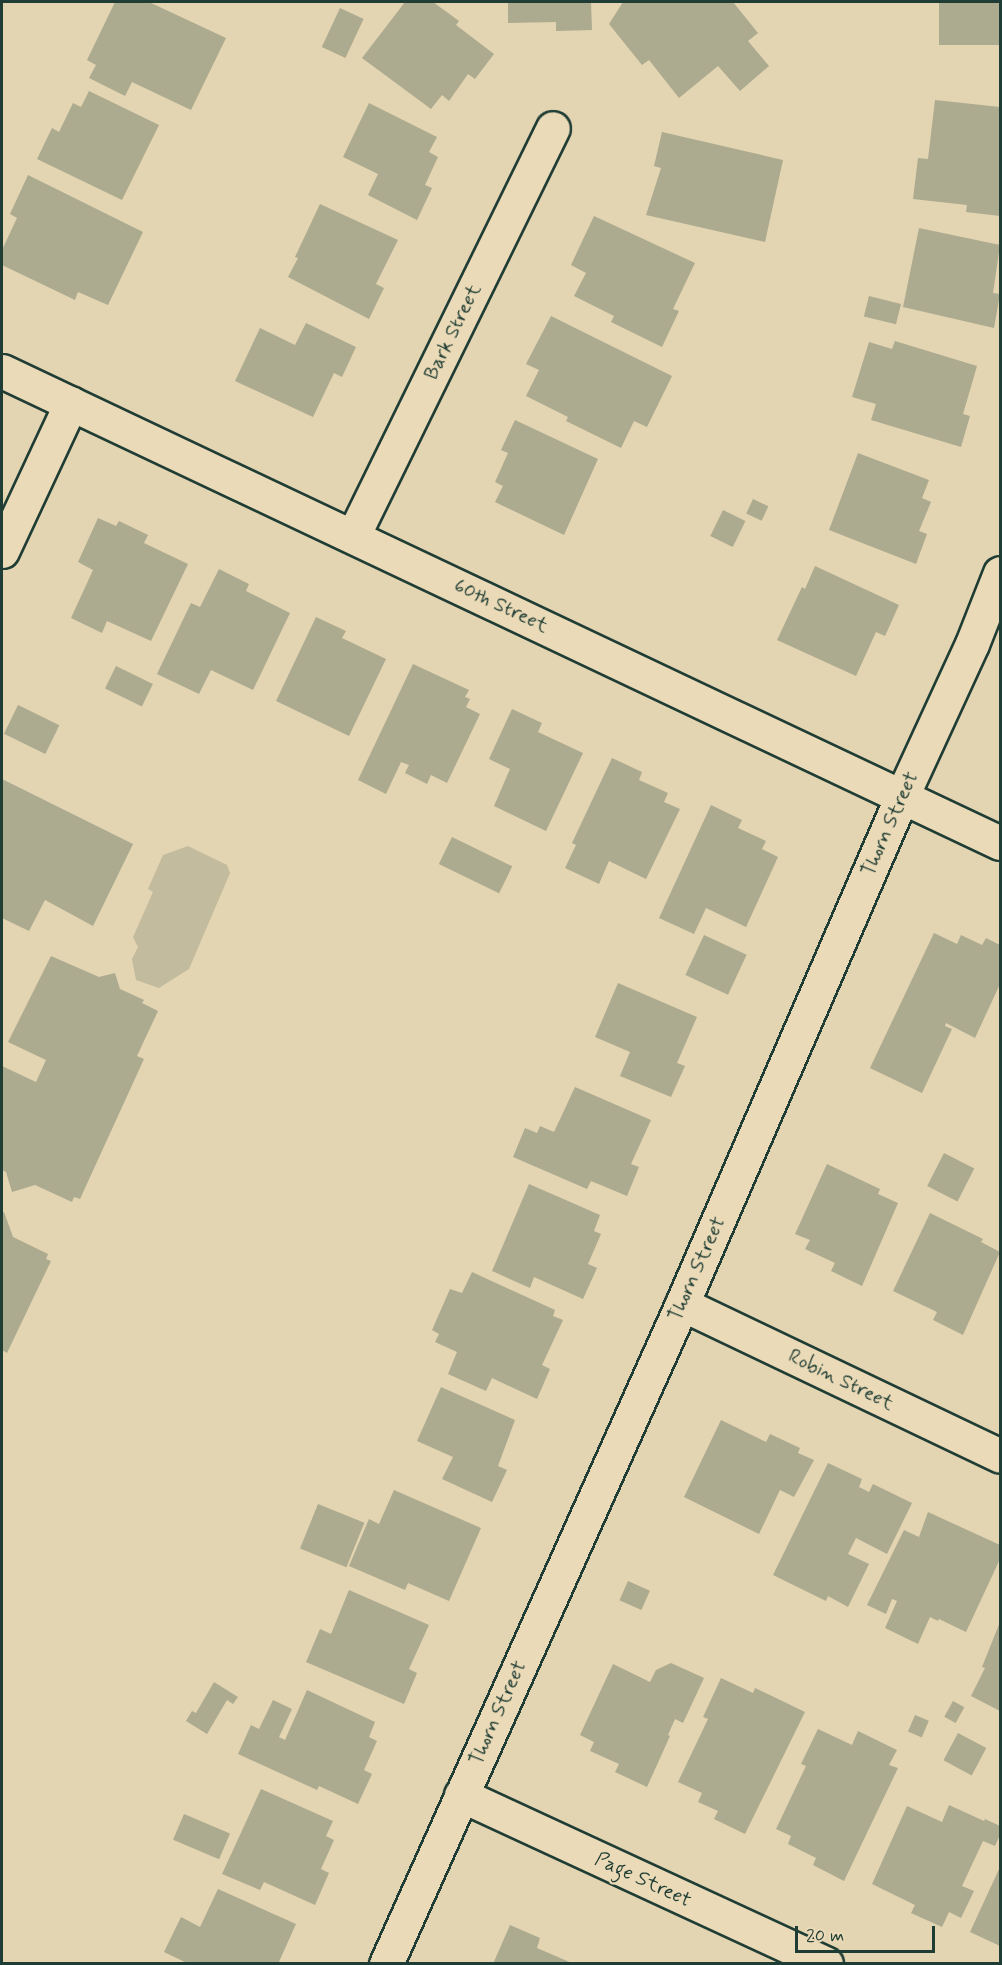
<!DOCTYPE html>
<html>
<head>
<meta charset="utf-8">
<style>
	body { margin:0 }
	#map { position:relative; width:1002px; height:1965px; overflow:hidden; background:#e3d4b2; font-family:Mynerve,sans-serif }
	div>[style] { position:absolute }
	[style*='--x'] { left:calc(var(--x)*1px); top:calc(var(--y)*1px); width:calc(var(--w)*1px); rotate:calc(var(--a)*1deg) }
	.green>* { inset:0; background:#c3bb9d }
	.building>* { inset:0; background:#acaa8f; transform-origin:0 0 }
	.roads { filter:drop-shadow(2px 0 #1f3d34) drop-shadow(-2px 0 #1f3d34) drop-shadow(0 2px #1f3d34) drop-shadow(0 -2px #1f3d34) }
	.minor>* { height:33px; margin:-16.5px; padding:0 16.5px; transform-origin:16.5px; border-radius:16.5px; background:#ebdab7 }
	span { translate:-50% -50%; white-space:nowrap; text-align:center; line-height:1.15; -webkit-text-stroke:4.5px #ebdab7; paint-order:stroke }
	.street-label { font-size:20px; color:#1f3d34 }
	.frame { position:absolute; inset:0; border:3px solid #1f3d34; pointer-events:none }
	.scale { position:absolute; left:795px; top:1926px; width:140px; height:27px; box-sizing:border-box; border:3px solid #1f3d34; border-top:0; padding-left:8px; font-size:18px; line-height:21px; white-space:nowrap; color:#1f3d34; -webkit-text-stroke:4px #ebdab7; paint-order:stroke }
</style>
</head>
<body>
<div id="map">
	<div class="green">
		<i style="clip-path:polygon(188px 846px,227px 865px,230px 873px,189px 969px,159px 988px,136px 980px,132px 959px,138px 947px,133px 937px,153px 892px,148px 889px,163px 855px)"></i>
	</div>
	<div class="building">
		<i style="clip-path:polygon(115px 2px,149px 2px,226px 38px,191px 110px,132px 82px,125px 96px,89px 78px,96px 65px,87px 60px)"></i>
		<i style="clip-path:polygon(405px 2px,433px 2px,459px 21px,456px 25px,494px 54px,475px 79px,468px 74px,449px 101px,442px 95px,431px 109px,362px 58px)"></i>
		<i style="clip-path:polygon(508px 2px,591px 2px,592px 30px,556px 31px,556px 22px,508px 23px)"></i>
		<i style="clip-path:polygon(623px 2px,733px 2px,758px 33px,748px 41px,769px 66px,740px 91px,718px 66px,679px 98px,649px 60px,642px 65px,609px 24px)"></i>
		<i style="left:939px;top:2px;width:61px;height:43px"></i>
		<i style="left:340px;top:8px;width:26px;height:43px;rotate:25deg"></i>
		<i style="clip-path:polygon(89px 91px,159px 125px,122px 200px,37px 159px,52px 128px,59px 132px,73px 103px,81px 107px)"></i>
		<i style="clip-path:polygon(935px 100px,1000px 107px,1000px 216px,966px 212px,967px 205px,913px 199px,918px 158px,928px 159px)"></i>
		<i style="clip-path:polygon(369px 103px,437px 137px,429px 152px,438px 157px,425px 185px,432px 188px,417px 220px,368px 195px,378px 174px,343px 157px)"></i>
		<i style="clip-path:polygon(662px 132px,783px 160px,765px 242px,646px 215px,661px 168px,654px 166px)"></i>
		<i style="clip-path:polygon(28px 175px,143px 232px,108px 305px,78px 292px,75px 300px,2px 265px,2px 250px,17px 218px,10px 214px)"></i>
		<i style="clip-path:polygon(320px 204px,398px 240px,376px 284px,384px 288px,369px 319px,288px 277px,298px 258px,295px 257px)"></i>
		<i style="clip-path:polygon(594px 216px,695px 263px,673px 309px,679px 311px,662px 347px,611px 322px,614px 316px,574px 296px,586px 273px,571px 265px)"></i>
		<i style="clip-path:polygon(919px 228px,1000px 245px,993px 293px,1000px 294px,994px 328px,903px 307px)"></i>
		<i style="left:869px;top:296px;width:33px;height:21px;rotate:14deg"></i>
		<i style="clip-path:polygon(551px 316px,672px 376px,647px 427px,634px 421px,621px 448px,566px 421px,568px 417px,526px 396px,539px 370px,526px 364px)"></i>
		<i style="clip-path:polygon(306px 323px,356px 347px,342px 377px,334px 373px,313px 417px,235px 381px,260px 328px,295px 345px)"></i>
		<i style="clip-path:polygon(895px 341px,977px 366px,963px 414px,970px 416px,961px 447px,871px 420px,876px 404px,852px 397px,869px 342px,892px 349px)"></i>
		<i style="clip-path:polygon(515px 420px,598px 459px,564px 535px,495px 502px,503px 486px,495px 482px,508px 453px,501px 450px)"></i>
		<i style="clip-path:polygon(858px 453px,929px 480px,922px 498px,931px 502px,919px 531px,927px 534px,916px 564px,829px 530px)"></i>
		<i style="left:753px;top:499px;width:17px;height:16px;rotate:25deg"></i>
		<i style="left:723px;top:510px;width:25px;height:29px;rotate:26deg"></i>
		<i style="clip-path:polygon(98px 518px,116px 526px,119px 521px,148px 535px,144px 543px,188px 564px,151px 641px,107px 621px,102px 633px,71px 618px,93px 570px,78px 562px)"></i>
		<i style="clip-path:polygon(815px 566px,899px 605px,885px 636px,876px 632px,856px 676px,777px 640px,802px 587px,805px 589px)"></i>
		<i style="clip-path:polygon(219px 569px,249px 584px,246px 591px,290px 613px,253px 690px,211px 670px,199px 694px,157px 674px,191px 603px,200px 607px)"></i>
		<i style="clip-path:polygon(316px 617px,346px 631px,342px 638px,386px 659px,349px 736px,276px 701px)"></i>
		<i style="clip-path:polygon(413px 664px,469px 690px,465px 697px,470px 699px,466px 707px,480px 714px,447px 783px,431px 775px,427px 784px,405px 773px,409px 765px,401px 762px,386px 794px,358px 780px)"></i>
		<i style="left:116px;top:666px;width:41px;height:25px;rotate:26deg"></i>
		<i style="left:18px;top:705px;width:46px;height:32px;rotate:26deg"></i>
		<i style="clip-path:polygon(512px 709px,542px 723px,538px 732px,583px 753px,546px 831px,494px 806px,510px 769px,489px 759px)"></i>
		<i style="clip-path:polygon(612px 758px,642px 772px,639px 780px,668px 793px,664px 802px,680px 809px,646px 879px,609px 861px,599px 884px,565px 868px,576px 845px,572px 843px)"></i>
		<i style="clip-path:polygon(2px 779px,133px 844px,93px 926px,45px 900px,29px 931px,2px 918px)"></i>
		<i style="clip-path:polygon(711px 805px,742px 820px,738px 828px,766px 841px,762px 849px,778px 857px,746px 927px,706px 908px,694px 934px,659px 918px)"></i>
		<i style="left:452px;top:837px;width:67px;height:30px;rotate:26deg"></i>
		<i style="clip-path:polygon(934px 933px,957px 944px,961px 935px,982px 945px,986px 938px,1000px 945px,1000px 984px,975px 1038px,946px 1023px,945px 1026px,952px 1029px,922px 1093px,870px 1068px)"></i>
		<i style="left:704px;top:935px;width:47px;height:44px;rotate:25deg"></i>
		<i style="clip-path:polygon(51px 956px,99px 977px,115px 973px,120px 989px,144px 1000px,142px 1003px,158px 1011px,137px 1056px,144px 1059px,80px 1199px,74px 1197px,72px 1202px,35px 1185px,12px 1192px,6px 1172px,2px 1170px,2px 1066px,36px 1082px,46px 1060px,8px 1042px)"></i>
		<i style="clip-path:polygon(618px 983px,697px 1017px,677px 1063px,685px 1066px,671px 1097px,620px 1076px,630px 1052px,595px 1037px)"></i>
		<i style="clip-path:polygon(575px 1087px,651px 1120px,631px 1164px,639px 1167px,627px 1196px,591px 1181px,587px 1189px,513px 1157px,525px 1128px,537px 1133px,540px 1126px,554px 1132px)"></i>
		<i style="left:944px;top:1153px;width:34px;height:37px;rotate:27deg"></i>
		<i style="clip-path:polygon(827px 1164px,880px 1189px,878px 1194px,898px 1203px,862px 1286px,831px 1271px,835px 1263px,805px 1249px,810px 1240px,795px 1234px)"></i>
		<i style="clip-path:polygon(529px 1184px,600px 1215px,594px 1231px,601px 1234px,588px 1264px,597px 1268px,583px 1299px,534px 1277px,530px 1288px,492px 1271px)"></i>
		<i style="clip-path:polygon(4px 1212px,13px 1237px,48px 1254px,46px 1259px,51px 1261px,7px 1353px,2px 1350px,2px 1213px)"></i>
		<i style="clip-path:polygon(930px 1213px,983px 1239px,981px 1242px,1000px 1252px,963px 1335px,933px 1320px,937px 1312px,893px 1291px)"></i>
		<i style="clip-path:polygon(472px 1272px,555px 1310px,553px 1316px,563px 1320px,542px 1365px,550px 1369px,537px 1399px,492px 1378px,486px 1391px,448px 1374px,457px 1352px,435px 1342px,439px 1334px,432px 1330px,450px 1289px,462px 1293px)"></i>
		<i style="clip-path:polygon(441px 1387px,515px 1420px,498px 1466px,507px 1470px,492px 1502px,442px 1479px,453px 1457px,417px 1441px)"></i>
		<i style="clip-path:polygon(721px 1420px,766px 1442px,770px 1434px,800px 1448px,798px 1453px,814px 1460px,794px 1497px,780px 1490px,759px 1534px,684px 1497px)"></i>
		<i style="clip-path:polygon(828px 1463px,862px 1479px,859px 1487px,869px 1492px,873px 1484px,912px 1503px,887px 1554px,856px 1538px,848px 1554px,869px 1564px,848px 1607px,828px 1596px,826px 1601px,773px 1575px)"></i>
		<i style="clip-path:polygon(394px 1490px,481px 1528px,449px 1601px,408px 1583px,405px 1590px,349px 1566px,369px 1519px,379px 1524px)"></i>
		<i style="left:318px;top:1504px;width:50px;height:48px;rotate:22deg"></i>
		<i style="clip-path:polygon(928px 1512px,1000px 1545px,1000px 1559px,966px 1632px,939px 1619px,938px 1621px,930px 1617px,918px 1644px,885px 1628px,897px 1601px,892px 1599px,886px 1614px,867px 1605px,904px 1530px,919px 1537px)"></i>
		<i style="left:628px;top:1581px;width:24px;height:21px;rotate:24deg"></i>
		<i style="clip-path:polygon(349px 1590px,429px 1625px,409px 1669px,417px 1673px,404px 1704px,306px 1662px,320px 1629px,331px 1634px)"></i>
		<i style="clip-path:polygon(1000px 1622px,1000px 1711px,971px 1696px,985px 1668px,982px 1667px)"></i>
		<i style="clip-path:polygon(671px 1663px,704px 1678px,683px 1723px,675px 1719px,668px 1735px,670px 1736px,647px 1787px,615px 1772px,619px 1764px,590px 1751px,594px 1742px,580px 1735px,613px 1664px,650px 1682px,656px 1670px)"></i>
		<i style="clip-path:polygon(721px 1678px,753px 1693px,755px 1688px,805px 1712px,745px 1834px,714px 1819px,718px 1811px,698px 1802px,702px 1793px,678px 1782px,708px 1719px,703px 1717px)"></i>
		<i style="clip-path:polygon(214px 1682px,238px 1697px,233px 1704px,227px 1700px,207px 1734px,186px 1721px,192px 1711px,196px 1713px)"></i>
		<i style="clip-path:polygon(307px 1690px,375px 1722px,369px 1737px,377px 1741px,364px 1770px,372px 1774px,358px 1804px,319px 1786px,317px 1790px,238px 1754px,251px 1725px,259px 1729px,273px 1700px,292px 1709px,279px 1737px,285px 1740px)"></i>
		<i style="left:953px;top:1701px;width:13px;height:18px;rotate:29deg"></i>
		<i style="left:915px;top:1715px;width:15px;height:18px;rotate:23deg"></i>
		<i style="clip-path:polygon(818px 1729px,852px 1745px,858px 1731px,897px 1750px,889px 1765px,898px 1768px,844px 1881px,813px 1865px,816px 1858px,788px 1844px,791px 1836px,776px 1829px,806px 1766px,801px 1764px)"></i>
		<i style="left:958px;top:1733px;width:32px;height:31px;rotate:28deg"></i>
		<i style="clip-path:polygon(261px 1789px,333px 1821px,326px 1836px,334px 1840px,321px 1869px,329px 1873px,315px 1905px,264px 1882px,260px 1890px,222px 1874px)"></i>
		<i style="clip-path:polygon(949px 1805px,984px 1821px,985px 1819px,1000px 1826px,1000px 1835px,995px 1846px,983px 1841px,962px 1886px,974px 1891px,961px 1918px,949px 1912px,942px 1927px,911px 1913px,915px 1905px,872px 1884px,907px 1806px,942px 1822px)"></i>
		<i style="left:184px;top:1814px;width:50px;height:28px;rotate:23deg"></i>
		<i style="clip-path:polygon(1000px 1867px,1000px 1946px,970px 1932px)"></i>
		<i style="clip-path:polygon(218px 1889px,296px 1924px,278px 1964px,189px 1964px,164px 1952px,181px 1917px,200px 1927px)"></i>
		<i style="clip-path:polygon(510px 1925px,540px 1938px,537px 1948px,574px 1964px,493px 1964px)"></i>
	</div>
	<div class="roads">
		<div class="minor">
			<i style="--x:2;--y:371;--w:1104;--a:25.31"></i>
			<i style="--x:353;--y:536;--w:454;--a:-63.9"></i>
			<i style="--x:2;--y:551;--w:163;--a:-65"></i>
			<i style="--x:682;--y:1304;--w:352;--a:25.5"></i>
			<i style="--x:461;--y:1795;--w:402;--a:24.8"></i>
			<i style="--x:386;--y:1964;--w:723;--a:-65.84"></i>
			<i style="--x:682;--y:1304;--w:554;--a:-66.58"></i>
			<i style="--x:902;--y:796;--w:167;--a:-65.3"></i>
			<i style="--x:972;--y:644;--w:76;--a:-68.5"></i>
		</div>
	</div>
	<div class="street-label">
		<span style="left:453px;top:332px;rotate:-64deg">Bark Street</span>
		<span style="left:501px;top:606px;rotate:25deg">60th Street</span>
		<span style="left:890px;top:824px;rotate:-66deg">Thorn Street</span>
		<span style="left:697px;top:1269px;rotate:-66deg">Thorn Street</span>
		<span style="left:841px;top:1380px;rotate:26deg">Robin Street</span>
		<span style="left:498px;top:1713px;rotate:-66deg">Thorn Street</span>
		<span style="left:643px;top:1880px;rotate:25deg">Page Street</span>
	</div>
	<div class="frame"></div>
	<div class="scale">20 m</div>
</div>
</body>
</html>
